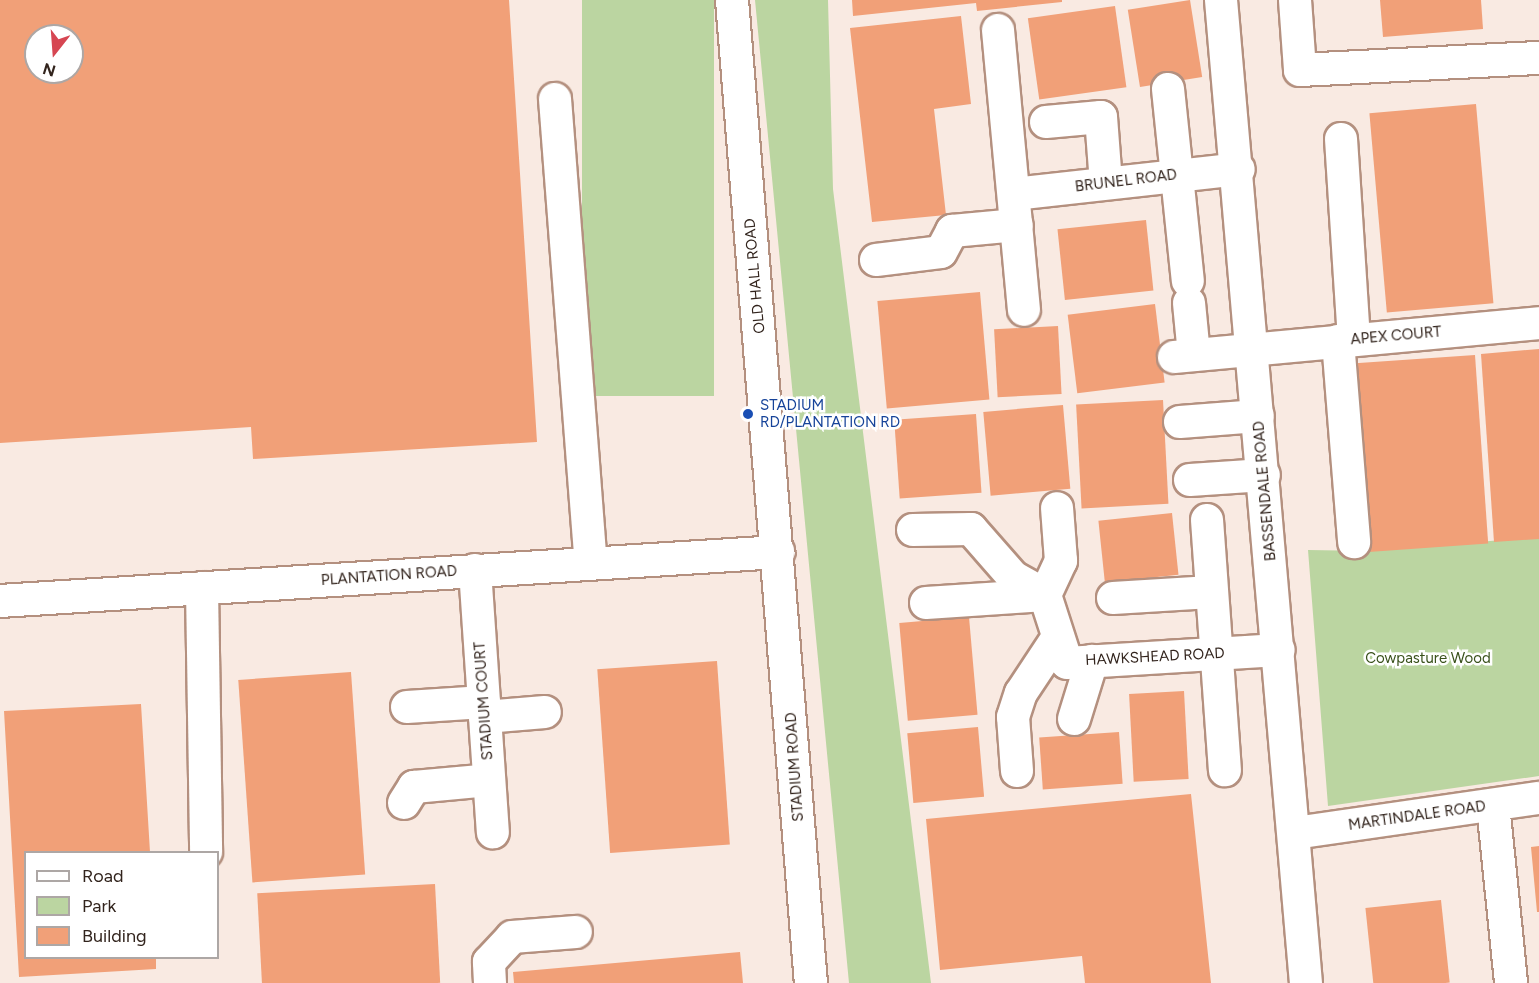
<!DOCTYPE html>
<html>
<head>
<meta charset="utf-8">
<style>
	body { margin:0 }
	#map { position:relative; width:1539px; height:983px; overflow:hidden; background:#f9eae2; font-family:Figtree,sans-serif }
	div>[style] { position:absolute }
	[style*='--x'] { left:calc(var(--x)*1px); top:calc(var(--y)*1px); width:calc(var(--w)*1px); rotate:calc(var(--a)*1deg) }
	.green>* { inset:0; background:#bbd5a1; transform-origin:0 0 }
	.building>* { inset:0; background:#f1a078; transform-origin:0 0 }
	.roads { filter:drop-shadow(2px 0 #b4907f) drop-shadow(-2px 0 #b4907f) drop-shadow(0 2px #b4907f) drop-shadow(0 -2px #b4907f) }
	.minor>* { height:32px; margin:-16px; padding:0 16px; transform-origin:16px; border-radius:16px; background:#fff }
	.dots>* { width:16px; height:16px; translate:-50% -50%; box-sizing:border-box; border:3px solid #fff; border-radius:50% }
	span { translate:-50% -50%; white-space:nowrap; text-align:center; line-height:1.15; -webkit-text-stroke:5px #fff; paint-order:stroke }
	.street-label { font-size:15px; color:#32241d }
	.transit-label { font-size:15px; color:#164399 }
	.left { translate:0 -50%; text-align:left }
	.park-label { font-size:15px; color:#39511b }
	.legend { position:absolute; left:24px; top:851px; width:195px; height:108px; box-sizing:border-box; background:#fff; border:2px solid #ada7a5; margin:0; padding:8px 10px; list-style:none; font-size:18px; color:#32241d }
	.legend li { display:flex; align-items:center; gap:12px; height:30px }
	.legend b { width:30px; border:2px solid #ada7a5 }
	.north { position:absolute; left:24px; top:24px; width:60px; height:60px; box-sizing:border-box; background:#fff; border:2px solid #ada7a5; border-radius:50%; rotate:197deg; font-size:16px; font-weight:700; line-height:24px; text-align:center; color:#32241d }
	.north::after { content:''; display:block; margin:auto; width:21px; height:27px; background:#d64652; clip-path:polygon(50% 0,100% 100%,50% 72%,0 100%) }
</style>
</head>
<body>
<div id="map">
	<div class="green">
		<i style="left:582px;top:0;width:132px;height:396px"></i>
		<i style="clip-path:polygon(755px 0,828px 0,833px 189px,931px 983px,849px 983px)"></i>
		<i style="clip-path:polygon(1539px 537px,1539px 776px,1328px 806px,1308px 550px,1370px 551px)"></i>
	</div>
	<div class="building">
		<i style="clip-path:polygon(evenodd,0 0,509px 0,537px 442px,253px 459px,251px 427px,0 443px,0 0,36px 36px,72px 36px,72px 72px,36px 72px,36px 36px)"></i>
		<i style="clip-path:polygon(852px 0,1062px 0,1062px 2px,977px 11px,976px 3px,853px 16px)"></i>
		<i style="left:1190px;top:0;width:78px;height:63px;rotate:81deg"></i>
		<i style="clip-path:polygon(1380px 0,1481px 0,1483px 29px,1383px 37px)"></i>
		<i style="left:1115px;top:6px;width:82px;height:88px;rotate:82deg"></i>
		<i style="clip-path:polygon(961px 16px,971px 104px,934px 109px,946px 215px,872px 222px,850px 28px)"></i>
		<i style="left:1476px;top:104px;width:200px;height:107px;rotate:85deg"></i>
		<i style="left:1146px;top:220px;width:71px;height:89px;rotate:84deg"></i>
		<i style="left:980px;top:292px;width:108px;height:103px;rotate:85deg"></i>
		<i style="left:1155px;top:304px;width:79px;height:88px;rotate:83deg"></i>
		<i style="left:1058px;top:326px;width:68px;height:64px;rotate:87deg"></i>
		<i style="clip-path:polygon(1539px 349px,1539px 539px,1494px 542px,1481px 354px)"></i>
		<i style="left:1475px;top:355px;width:189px;height:120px;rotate:86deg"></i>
		<i style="left:1163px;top:400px;width:104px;height:87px;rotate:87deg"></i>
		<i style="left:1063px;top:405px;width:84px;height:80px;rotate:85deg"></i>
		<i style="left:976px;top:414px;width:79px;height:82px;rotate:86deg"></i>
		<i style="left:1172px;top:513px;width:62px;height:74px;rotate:84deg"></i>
		<i style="left:969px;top:617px;width:98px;height:70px;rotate:85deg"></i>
		<i style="left:717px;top:661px;width:184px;height:120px;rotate:86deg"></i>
		<i style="left:351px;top:672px;width:203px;height:113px;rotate:86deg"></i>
		<i style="left:1184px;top:691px;width:88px;height:55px;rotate:87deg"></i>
		<i style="clip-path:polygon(141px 704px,150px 852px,26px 852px,26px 958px,156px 958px,156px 969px,19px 977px,4px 711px)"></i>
		<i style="left:978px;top:727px;width:70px;height:71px;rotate:85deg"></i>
		<i style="left:1119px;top:732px;width:52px;height:80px;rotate:86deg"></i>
		<i style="clip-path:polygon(1191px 794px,1211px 983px,1085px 983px,1082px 956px,940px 970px,926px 819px)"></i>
		<i style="clip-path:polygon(1539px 846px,1539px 912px,1537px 912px,1531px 847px)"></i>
		<i style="left:435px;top:884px;width:99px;height:178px;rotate:87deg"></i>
		<i style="left:1441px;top:900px;width:83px;height:76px;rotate:84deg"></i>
		<i style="clip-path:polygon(740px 952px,743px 983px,514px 983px,513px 972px)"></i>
	</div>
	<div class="roads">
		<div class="minor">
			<i style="--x:732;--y:0;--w:986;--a:85.41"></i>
			<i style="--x:1221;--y:0;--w:987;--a:85.06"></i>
			<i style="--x:1295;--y:0;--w:70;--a:85.9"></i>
			<i style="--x:1300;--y:70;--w:239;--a:-2.9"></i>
			<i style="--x:998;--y:30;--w:281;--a:84.7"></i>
			<i style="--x:1168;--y:89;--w:193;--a:84.1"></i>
			<i style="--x:555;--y:99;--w:465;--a:85.6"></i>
			<i style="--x:1046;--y:122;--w:55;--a:-5.2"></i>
			<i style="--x:1101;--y:117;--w:66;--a:85.7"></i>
			<i style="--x:1341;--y:139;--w:200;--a:86.3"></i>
			<i style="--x:1014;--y:194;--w:226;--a:-6.3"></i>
			<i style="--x:876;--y:260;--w:65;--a:-7"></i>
			<i style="--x:941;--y:252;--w:24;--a:-62"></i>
			<i style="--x:952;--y:231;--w:65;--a:-5.3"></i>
			<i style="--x:1189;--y:303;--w:52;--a:84.5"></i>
			<i style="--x:1338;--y:341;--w:202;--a:85.4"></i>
			<i style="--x:1174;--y:357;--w:367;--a:-5.3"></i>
			<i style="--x:1180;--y:422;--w:78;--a:-4.4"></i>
			<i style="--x:1190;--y:480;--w:74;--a:-3.9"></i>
			<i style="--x:1207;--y:520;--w:251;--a:85.9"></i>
			<i style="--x:913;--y:530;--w:58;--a:-1"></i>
			<i style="--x:971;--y:529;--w:64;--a:48.8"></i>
			<i style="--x:1013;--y:577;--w:37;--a:29"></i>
			<i style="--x:1045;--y:595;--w:71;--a:72.1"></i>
			<i style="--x:1067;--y:663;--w:212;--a:-3.5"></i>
			<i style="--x:475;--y:570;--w:263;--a:86.1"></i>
			<i style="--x:202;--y:588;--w:264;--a:89.1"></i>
			<i style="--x:1113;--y:598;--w:98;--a:-3.5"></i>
			<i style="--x:0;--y:601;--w:780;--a:-3.6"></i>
			<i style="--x:926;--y:603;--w:119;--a:-3.8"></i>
			<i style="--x:1045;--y:595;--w:38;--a:-65"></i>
			<i style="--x:1061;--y:561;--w:53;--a:-94.3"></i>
			<i style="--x:407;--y:707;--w:77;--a:-3.7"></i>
			<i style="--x:485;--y:717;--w:60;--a:-4.8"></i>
			<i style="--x:1074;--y:719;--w:61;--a:-72.8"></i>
			<i style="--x:1017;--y:771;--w:54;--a:-94.2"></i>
			<i style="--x:1013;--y:717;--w:25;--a:-72"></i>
			<i style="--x:1021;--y:693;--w:67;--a:-56.5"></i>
			<i style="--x:404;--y:803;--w:19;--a:-58"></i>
			<i style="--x:414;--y:787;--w:75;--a:-5.3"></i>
			<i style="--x:1493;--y:805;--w:179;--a:84.2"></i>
			<i style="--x:1295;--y:833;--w:246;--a:-8.2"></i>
			<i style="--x:490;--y:983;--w:21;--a:-93"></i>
			<i style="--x:489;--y:962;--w:34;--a:-47"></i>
			<i style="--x:512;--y:937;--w:64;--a:-4.5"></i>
		</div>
	</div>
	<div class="dots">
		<i style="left:748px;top:414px;background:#1a4fb4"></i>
	</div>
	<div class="street-label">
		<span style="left:1126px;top:181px;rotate:-7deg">BRUNEL ROAD</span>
		<span style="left:755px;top:276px;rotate:-95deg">OLD HALL ROAD</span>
		<span style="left:1396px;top:336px;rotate:-5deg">APEX COURT</span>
		<span style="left:1265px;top:491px;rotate:-95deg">BASSENDALE ROAD</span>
		<span style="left:389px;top:576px;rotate:-4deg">PLANTATION ROAD</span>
		<span style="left:1155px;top:657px;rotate:-3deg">HAWKSHEAD ROAD</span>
		<span style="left:484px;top:701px;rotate:-94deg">STADIUM COURT</span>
		<span style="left:795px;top:767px;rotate:-94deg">STADIUM ROAD</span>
		<span style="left:1417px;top:816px;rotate:-8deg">MARTINDALE ROAD</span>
	</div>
	<div class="transit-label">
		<span class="left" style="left:760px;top:414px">STADIUM<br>RD/PLANTATION RD</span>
	</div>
	<div class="park-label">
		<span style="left:1428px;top:659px">Cowpasture Wood</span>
	</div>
	<ul class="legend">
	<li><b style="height:8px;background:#fff"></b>Road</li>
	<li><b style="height:16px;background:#bbd5a1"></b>Park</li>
	<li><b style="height:16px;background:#f1a078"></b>Building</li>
	</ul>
	<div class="north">N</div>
</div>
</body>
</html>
